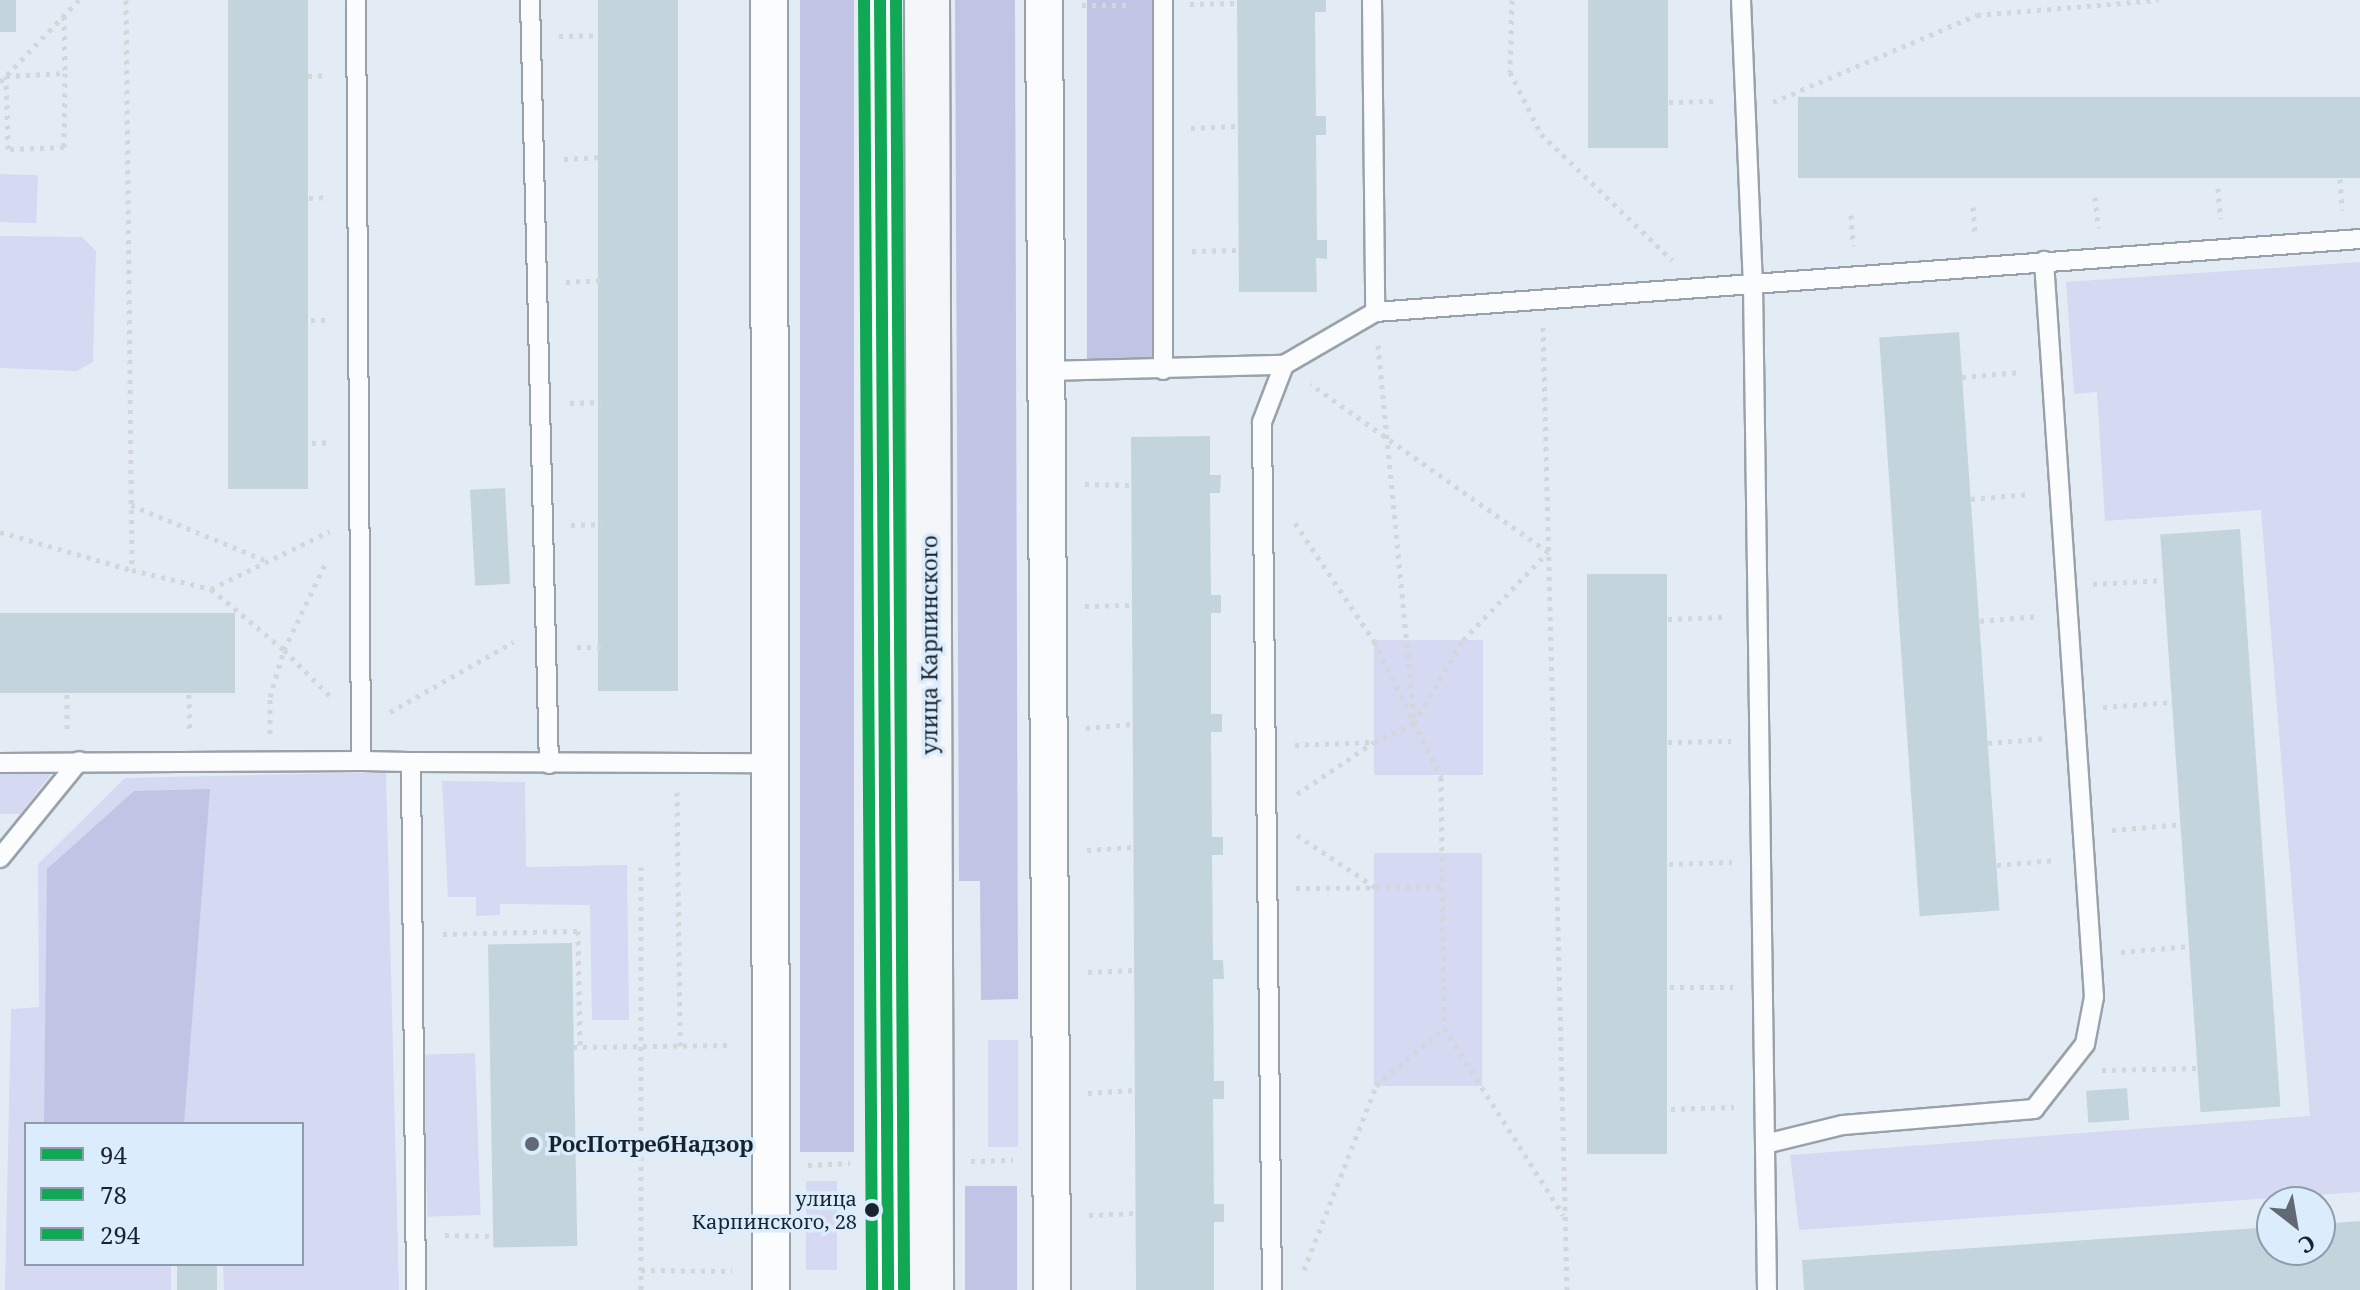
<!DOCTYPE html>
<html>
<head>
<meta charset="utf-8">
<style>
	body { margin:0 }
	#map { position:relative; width:2360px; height:1290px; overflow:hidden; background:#e3ecf5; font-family:"Noto Serif",serif }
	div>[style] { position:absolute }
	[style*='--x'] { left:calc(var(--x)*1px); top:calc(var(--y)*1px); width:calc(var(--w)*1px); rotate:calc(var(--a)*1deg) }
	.green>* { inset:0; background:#d6d9f2; transform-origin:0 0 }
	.forest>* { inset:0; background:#c1c4e5; transform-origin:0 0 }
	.building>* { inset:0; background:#c4d4dd; transform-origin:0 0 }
	.path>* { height:5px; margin-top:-2.5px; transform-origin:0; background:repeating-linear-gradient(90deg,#d4d7d9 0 4px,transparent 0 10px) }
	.roads { filter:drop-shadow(2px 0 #99a2aa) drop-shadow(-2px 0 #99a2aa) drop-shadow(0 2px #99a2aa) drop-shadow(0 -2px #99a2aa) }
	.lane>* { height:18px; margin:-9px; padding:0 9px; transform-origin:9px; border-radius:9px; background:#fbfcfe }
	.street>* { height:36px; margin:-18px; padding:0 18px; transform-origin:18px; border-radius:18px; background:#fbfcfe }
	.secondary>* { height:44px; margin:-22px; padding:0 22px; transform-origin:22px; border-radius:22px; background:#f4f6f9 }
	.bus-1>* { height:12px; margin:-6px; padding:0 6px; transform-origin:6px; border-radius:6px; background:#10a855 }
	.bus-2>* { height:12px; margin:-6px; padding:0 6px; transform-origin:6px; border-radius:6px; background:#10a855 }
	.bus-3>* { height:12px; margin:-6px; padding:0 6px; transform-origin:6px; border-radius:6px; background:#10a855 }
	.dots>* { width:22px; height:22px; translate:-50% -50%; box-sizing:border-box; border:4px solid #dbecfd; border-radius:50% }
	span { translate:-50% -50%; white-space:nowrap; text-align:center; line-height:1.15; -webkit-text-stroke:7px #dbecfd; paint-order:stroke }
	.bus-label { font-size:20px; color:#19232e }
	.right { translate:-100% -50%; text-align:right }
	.street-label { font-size:22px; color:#19232e }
	.poi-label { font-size:22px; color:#19232e; font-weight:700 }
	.left { translate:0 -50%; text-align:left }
	.legend { position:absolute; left:24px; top:1122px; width:280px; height:144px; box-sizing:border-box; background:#dbecfd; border:2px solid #8d9caa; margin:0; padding:10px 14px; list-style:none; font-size:24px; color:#19232e }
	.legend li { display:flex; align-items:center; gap:16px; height:40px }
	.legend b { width:40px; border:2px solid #8d9caa }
	.north { position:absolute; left:2256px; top:1186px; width:80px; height:80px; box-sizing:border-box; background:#dbecfd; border:2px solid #8d9caa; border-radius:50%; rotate:149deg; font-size:22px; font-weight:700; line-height:32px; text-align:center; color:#19232e }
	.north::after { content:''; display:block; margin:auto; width:28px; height:36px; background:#606974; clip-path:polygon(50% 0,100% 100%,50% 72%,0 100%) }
</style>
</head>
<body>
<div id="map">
	<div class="green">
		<i style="left:0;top:174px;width:38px;height:48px;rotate:2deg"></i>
		<i style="clip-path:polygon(0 236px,82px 237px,96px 251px,93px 362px,77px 371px,0 368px)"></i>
		<i style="clip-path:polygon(2360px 262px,2360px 1192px,1799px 1230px,1790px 1155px,2310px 1116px,2261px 510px,2105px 521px,2097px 392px,2074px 394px,2066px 282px)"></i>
		<i style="left:1483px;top:640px;width:135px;height:109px;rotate:90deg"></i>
		<i style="clip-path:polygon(0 769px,55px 769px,20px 814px,0 814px)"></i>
		<i style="clip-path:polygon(386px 772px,399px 1290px,224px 1290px,223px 1264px,302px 1264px,302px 1124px,26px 1124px,26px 1264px,171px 1264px,171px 1290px,5px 1290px,11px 1009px,39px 1007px,38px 864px,125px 778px)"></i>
		<i style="clip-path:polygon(442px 781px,525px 782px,526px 867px,627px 865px,629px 1020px,592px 1020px,590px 905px,500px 904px,500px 915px,476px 916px,476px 897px,448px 897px)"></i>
		<i style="left:1374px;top:853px;width:108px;height:233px"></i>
		<i style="left:988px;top:1040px;width:30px;height:107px"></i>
		<i style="left:475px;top:1053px;width:162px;height:53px;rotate:88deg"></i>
		<i style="left:806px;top:1181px;width:31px;height:89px"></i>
	</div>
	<div class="forest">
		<i style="left:800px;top:0;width:54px;height:1152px"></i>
		<i style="clip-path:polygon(955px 0,1015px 0,1018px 999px,981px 1000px,980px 881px,959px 881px)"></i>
		<i style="left:1087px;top:0;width:67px;height:364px"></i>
		<i style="clip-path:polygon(210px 789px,184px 1124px,44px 1124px,47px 869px,134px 791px)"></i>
		<i style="left:965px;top:1186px;width:52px;height:104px"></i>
	</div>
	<div class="building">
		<i style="left:0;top:0;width:16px;height:32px"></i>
		<i style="left:228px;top:0;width:80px;height:489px"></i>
		<i style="left:598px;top:0;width:80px;height:691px"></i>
		<i style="clip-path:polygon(1237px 0,1326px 0,1326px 12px,1315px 12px,1316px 116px,1326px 116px,1326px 135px,1316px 135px,1317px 240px,1327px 240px,1327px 259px,1316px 258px,1317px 292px,1239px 292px)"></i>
		<i style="left:1588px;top:0;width:80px;height:148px"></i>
		<i style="left:2360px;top:97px;width:81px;height:562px;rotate:90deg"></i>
		<i style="left:1959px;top:332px;width:580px;height:80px;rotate:86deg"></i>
		<i style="clip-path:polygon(1210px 436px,1210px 475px,1221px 475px,1220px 493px,1210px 493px,1211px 595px,1221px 595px,1221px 613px,1211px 613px,1211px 714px,1222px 714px,1222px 732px,1211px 732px,1212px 837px,1223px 837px,1223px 855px,1212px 855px,1213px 960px,1223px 960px,1224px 979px,1213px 979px,1214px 1081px,1224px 1081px,1224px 1099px,1213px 1099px,1214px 1204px,1224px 1204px,1224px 1222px,1214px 1222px,1214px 1290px,1136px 1290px,1131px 437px)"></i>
		<i style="left:505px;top:488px;width:96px;height:35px;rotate:87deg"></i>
		<i style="left:2240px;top:529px;width:579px;height:80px;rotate:86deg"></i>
		<i style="left:1667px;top:574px;width:580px;height:80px;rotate:90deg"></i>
		<i style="left:0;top:613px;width:235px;height:80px"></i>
		<i style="left:572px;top:943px;width:303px;height:84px;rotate:89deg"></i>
		<i style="left:2127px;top:1088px;width:32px;height:41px;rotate:86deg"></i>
		<i style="clip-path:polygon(2360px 1221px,2360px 1290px,1804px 1290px,1802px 1260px,2272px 1227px,2272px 1250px,2320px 1250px,2320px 1224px)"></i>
		<i style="left:177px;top:1264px;width:40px;height:26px"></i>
	</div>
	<div class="path">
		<i style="--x:126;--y:0;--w:570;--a:89.4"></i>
		<i style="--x:132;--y:570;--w:81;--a:13.5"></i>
		<i style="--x:211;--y:589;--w:95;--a:39.9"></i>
		<i style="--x:284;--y:650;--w:65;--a:45"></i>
		<i style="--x:1512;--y:0;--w:72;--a:91.6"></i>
		<i style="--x:1510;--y:72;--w:69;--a:63.4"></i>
		<i style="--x:1541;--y:134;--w:182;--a:43.9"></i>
		<i style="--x:1190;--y:4;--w:47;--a:-1.2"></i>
		<i style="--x:1082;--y:5;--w:50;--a:0"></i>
		<i style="--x:64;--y:16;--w:57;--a:89"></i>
		<i style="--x:559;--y:36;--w:39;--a:-1"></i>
		<i style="--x:65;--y:73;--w:74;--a:90.8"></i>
		<i style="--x:64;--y:147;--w:56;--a:178"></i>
		<i style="--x:8;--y:149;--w:73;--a:-91.6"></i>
		<i style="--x:6;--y:76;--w:59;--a:-2.9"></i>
		<i style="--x:308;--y:76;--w:19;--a:-3"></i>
		<i style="--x:0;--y:82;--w:114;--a:-46.1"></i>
		<i style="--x:1669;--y:102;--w:47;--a:-1.2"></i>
		<i style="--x:1773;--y:102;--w:222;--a:-23.1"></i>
		<i style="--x:1977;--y:15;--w:182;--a:-4.7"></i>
		<i style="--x:1191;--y:128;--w:47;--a:-2.4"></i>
		<i style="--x:564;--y:159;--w:35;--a:-3"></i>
		<i style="--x:2340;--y:179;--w:31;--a:86"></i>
		<i style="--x:2218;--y:188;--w:31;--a:86"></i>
		<i style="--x:2095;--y:197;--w:31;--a:84"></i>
		<i style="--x:309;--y:198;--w:19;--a:-3"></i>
		<i style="--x:1973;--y:207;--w:30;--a:86"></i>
		<i style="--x:1851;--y:215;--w:31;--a:86"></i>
		<i style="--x:1192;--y:251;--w:47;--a:-1.2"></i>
		<i style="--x:566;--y:282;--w:35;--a:-3"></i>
		<i style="--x:311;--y:320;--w:19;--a:0"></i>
		<i style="--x:1543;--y:327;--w:963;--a:88.57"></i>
		<i style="--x:1378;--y:345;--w:374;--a:84.5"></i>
		<i style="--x:1962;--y:377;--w:59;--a:-4.8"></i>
		<i style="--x:570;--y:403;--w:31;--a:-2"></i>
		<i style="--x:312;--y:443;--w:19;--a:-3"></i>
		<i style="--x:1085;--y:484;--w:47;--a:1.2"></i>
		<i style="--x:1971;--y:499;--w:59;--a:-4.8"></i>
		<i style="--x:131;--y:505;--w:147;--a:22.4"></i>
		<i style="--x:1295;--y:523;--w:142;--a:56.2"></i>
		<i style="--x:1374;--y:641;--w:152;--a:63.8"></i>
		<i style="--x:1441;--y:777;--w:251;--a:89.3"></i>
		<i style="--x:1444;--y:1028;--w:222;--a:57.5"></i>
		<i style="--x:571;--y:525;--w:31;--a:-2"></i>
		<i style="--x:0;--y:532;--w:137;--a:16.1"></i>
		<i style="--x:2093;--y:584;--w:71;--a:-3.2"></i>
		<i style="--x:211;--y:589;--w:132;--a:-26"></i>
		<i style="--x:1085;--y:606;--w:47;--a:-1.2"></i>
		<i style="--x:1668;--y:619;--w:58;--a:-2"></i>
		<i style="--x:1980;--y:621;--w:58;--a:-4.9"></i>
		<i style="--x:577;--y:647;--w:27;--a:0"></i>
		<i style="--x:67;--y:694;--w:39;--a:90"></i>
		<i style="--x:189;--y:694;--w:39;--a:89"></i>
		<i style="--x:2103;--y:707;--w:70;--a:-4.1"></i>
		<i style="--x:390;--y:712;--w:142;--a:-29.6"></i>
		<i style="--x:1086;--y:728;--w:47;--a:-4.9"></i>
		<i style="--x:270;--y:734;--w:37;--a:-90"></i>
		<i style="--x:270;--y:697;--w:49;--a:-73.4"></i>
		<i style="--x:284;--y:650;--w:100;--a:-64.5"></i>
		<i style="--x:1668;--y:742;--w:63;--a:-0.9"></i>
		<i style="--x:1988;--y:743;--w:59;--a:-4.8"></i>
		<i style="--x:1295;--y:745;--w:78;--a:-2.2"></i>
		<i style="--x:677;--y:792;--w:256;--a:89.3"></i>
		<i style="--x:1297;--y:794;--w:93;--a:-34"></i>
		<i style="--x:1374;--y:742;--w:44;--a:-25.4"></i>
		<i style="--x:1414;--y:723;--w:96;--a:-59.4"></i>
		<i style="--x:1463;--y:640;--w:122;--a:-46"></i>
		<i style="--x:1548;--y:552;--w:291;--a:-144.7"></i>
		<i style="--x:2112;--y:830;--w:71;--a:-4.8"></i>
		<i style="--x:1297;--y:835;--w:94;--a:33.7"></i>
		<i style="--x:1087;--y:850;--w:47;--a:-3.7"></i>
		<i style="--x:1669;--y:864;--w:63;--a:-1.8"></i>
		<i style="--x:1997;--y:865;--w:59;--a:-4.8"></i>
		<i style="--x:1296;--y:888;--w:147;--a:-0.4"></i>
		<i style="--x:443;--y:934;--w:135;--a:-1.3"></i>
		<i style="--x:578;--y:931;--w:116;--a:89"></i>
		<i style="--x:2121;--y:952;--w:71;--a:-4.8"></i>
		<i style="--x:1088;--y:972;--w:47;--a:-2.4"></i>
		<i style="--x:1670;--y:987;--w:63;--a:0"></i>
		<i style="--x:573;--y:1047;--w:160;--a:-0.7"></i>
		<i style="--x:2102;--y:1070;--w:99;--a:-1.2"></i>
		<i style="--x:1088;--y:1093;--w:47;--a:-3.7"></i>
		<i style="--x:1671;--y:1109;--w:63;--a:-1.8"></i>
		<i style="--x:971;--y:1161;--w:42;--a:-1.4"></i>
		<i style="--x:808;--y:1165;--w:42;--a:-2.7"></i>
		<i style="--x:1089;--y:1215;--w:47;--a:-2.4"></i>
		<i style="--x:445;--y:1235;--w:46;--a:1.2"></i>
		<i style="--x:641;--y:1270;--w:91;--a:0.6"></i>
		<i style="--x:1304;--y:1270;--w:198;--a:-68.6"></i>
		<i style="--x:1376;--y:1086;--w:89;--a:-40.5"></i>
		<i style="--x:641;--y:1290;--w:423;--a:-90"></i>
	</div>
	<div class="roads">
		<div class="lane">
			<i style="--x:356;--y:0;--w:761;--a:89.62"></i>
			<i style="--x:361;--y:761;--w:50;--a:1.1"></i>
			<i style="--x:411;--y:762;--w:528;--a:89.46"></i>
			<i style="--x:530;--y:0;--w:764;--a:88.58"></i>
			<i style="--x:1163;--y:0;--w:370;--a:90"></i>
			<i style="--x:1372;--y:0;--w:312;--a:89.4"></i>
			<i style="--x:1741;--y:0;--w:285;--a:87.6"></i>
			<i style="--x:1753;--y:285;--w:859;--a:89.2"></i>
			<i style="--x:1047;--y:371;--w:237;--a:-1.5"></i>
			<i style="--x:1284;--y:365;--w:105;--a:-30.2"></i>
			<i style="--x:1375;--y:312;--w:988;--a:-4.24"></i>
			<i style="--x:411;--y:762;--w:362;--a:0.2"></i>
			<i style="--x:0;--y:763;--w:361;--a:-0.3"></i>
			<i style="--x:0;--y:858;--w:125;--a:-50.8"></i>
			<i style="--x:1272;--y:1290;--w:868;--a:-90.66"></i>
			<i style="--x:1262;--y:422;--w:61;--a:-68.9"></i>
			<i style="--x:1767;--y:1290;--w:146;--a:-90.8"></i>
			<i style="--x:1765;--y:1144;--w:80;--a:-13.7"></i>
			<i style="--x:1843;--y:1125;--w:192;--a:-4.8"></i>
			<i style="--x:2034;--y:1109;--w:83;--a:-51.9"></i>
			<i style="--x:2085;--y:1044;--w:48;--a:-79.2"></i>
			<i style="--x:2094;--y:997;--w:738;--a:-93.89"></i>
		</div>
		<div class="street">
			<i style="--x:769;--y:0;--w:1290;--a:89.91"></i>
			<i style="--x:880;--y:0;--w:1290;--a:89.64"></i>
			<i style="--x:1044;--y:0;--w:1290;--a:89.64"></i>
		</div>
		<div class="secondary">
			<i style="--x:927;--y:0;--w:1290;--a:89.82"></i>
		</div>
	</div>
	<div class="bus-1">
		<i style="--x:880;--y:0;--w:1290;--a:89.64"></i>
	</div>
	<div class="bus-2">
		<i style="--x:864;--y:0;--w:1290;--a:89.64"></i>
	</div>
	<div class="bus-3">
		<i style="--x:896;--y:0;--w:1290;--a:89.64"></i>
	</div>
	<div class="dots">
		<i style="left:532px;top:1144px;background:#606974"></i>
		<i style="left:872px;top:1210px;background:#19232e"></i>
	</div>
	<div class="bus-label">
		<span class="right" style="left:857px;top:1210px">улица<br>Карпинского, 28</span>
	</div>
	<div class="street-label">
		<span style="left:929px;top:645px;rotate:-90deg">улица Карпинского</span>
	</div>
	<div class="poi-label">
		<span class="left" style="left:548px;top:1144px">РосПотребНадзор</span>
	</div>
	<ul class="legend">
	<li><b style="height:10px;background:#10a855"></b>94</li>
	<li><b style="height:10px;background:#10a855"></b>78</li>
	<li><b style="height:10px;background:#10a855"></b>294</li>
	</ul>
	<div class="north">С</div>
</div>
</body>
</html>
